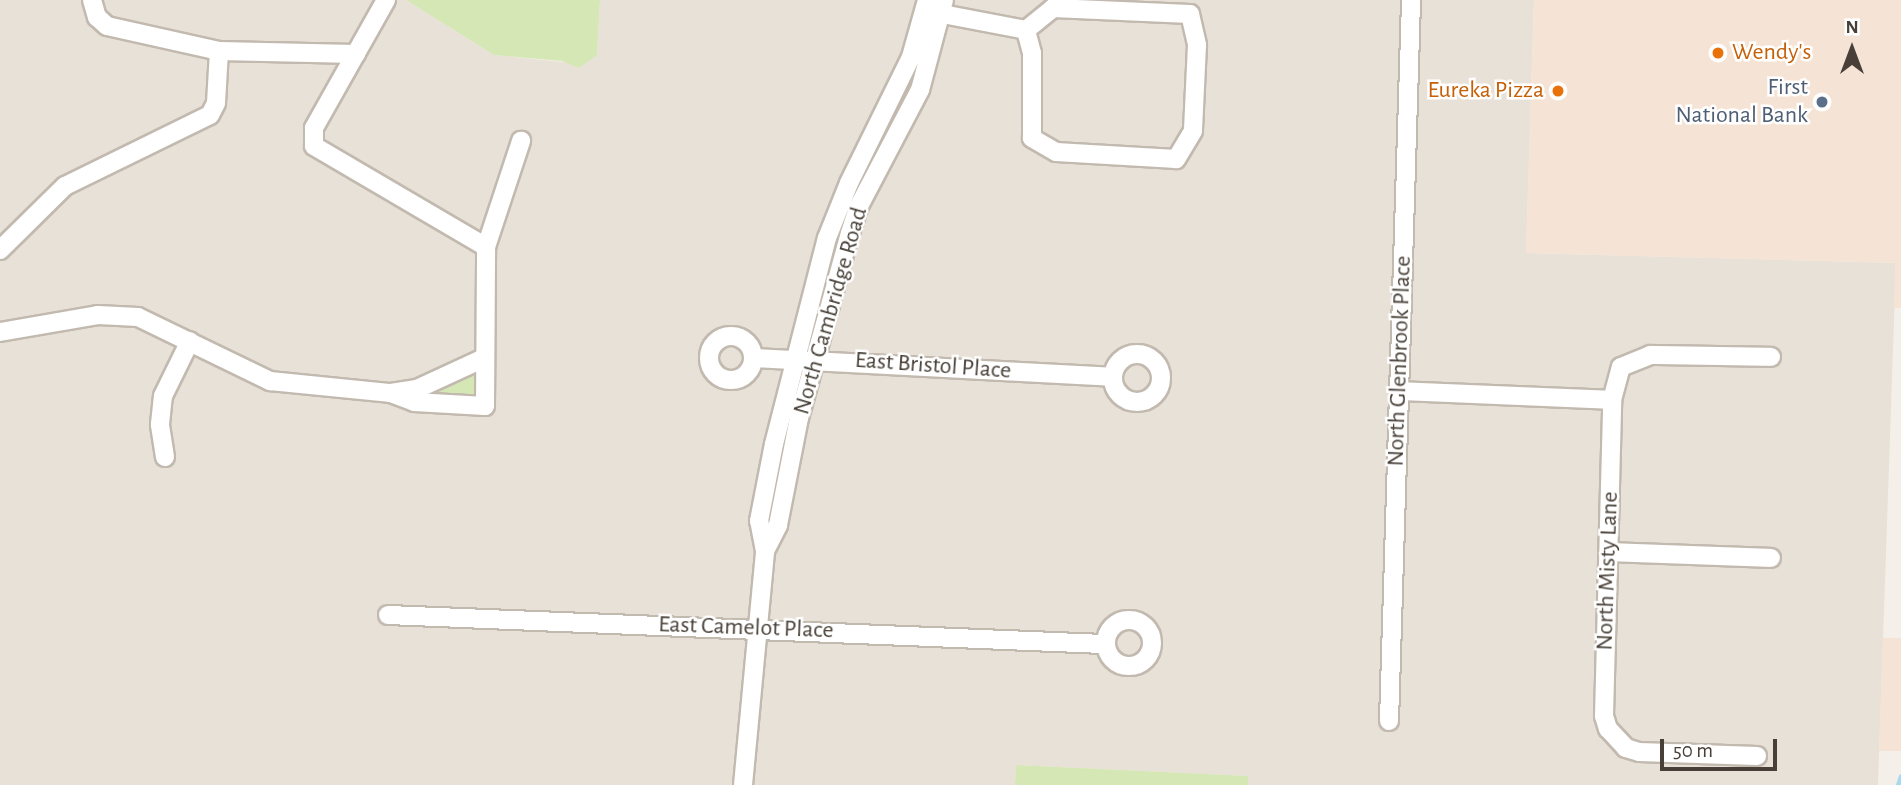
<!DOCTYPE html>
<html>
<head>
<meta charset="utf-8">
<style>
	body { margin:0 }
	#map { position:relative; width:1901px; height:785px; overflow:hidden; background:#f4f0e9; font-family:"Alegreya Sans",sans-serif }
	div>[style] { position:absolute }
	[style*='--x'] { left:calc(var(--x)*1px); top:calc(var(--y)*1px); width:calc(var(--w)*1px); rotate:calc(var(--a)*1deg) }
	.residential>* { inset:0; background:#e8e1d7 }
	.commercial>* { inset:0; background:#f5e4d5 }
	.green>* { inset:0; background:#d5e7b4 }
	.stream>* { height:4.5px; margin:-2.25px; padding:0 2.25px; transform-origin:2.25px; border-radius:2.25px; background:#a8d9ee }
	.roads { filter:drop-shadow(2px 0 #c2b9af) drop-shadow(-2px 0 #c2b9af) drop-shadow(0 2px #c2b9af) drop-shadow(0 -2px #c2b9af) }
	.minor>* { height:18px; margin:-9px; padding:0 9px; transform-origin:9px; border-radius:9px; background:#fff }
	.minor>.ring { margin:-9px; padding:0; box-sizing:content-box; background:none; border:18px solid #fff; border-radius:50% }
	.dots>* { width:19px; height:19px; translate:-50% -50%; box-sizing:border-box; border:4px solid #fff; border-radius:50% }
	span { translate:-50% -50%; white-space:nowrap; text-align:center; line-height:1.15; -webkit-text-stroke:5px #fff; paint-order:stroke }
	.food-label { font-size:24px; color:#c56008 }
	.left { translate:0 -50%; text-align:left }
	.right { translate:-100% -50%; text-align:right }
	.service-label { font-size:24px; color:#4e5e75 }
	.street-label { font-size:24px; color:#484038 }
	.north { position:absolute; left:1817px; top:14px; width:70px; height:70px; -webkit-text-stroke:5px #fff; paint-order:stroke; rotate:0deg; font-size:19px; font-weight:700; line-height:28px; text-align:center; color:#484038 }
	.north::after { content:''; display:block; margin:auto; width:24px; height:32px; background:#484038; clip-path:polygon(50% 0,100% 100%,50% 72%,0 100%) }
	.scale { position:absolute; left:1660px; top:739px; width:117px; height:32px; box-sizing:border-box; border:4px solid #484038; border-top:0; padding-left:9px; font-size:21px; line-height:24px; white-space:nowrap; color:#484038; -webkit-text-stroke:5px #fff; paint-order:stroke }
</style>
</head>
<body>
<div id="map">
	<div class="residential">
		<i style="clip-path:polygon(0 0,406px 0,494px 55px,573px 63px,597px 55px,600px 0,1534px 0,1526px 253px,1896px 263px,1878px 785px,1248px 785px,1247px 776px,1016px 765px,1015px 785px,0 785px)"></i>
	</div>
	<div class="commercial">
		<i style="clip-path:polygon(1534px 0,1901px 0,1901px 308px,1894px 308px,1895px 263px,1526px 253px)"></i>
		<i style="clip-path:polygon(1883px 638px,1901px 638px,1901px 751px,1879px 751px)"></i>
	</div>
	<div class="green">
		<i style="clip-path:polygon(406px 0,600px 0,597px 55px,579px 68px,562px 61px,494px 55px)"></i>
		<i style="clip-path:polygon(484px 358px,485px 406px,414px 402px)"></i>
		<i style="clip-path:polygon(1016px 765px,1248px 776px,1248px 785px,1015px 785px)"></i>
	</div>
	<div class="stream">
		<i style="--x:1898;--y:785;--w:9;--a:-72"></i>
	</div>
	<div class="roads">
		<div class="minor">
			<i style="--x:92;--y:0;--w:18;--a:74"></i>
			<i style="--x:97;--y:17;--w:13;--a:42"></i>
			<i style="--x:107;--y:26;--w:115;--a:12.6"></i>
			<i style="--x:219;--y:51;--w:137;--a:1.3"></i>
			<i style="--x:386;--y:0;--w:147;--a:119.4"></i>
			<i style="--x:314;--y:128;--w:18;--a:90"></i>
			<i style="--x:314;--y:146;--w:199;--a:30.4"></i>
			<i style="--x:1053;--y:8;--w:137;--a:2.5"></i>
			<i style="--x:1190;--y:14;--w:32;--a:77"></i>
			<i style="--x:1197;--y:45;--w:86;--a:92.7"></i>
			<i style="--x:1193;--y:131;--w:33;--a:121"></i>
			<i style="--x:1176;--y:159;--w:120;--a:-176.7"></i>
			<i style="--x:1056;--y:152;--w:28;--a:-150"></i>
			<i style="--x:1032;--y:138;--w:85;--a:-90"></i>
			<i style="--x:1032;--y:53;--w:24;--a:-105"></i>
			<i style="--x:1026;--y:30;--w:35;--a:-39"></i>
			<i style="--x:932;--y:12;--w:96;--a:10.8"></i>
			<i style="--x:0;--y:250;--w:91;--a:-44.6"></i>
			<i style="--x:65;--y:186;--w:161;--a:-26.1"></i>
			<i style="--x:210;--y:115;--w:13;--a:-63"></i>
			<i style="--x:216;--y:103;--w:52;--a:-86.7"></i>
			<i style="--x:0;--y:332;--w:99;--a:-9.8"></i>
			<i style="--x:98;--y:315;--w:40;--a:2.9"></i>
			<i style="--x:138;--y:317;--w:147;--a:25.9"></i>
			<i style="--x:270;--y:381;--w:122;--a:5.7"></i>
			<i style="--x:391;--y:393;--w:26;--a:-9"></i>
			<i style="--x:417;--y:389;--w:74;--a:-24.8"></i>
			<i class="ring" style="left:709px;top:336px;width:26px;height:26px"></i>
			<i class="ring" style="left:1113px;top:354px;width:30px;height:30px"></i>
			<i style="--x:754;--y:358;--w:358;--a:3"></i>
			<i style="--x:1399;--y:391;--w:213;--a:2.4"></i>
			<i style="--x:391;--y:393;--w:25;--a:21"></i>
			<i style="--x:414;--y:402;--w:71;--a:3.2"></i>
			<i style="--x:485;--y:406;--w:159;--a:-89.6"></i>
			<i style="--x:486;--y:247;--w:112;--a:-71.7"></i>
			<i style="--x:165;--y:457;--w:33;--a:-99"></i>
			<i style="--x:160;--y:424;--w:28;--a:-84"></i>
			<i style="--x:163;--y:396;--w:61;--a:-63.9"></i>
			<i style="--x:765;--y:551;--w:29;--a:-63"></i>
			<i style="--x:778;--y:525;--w:109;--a:-78.9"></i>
			<i style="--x:799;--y:418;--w:192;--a:-74.6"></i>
			<i style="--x:850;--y:233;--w:28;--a:-72"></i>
			<i style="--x:859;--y:206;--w:131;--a:-62.3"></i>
			<i style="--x:920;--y:90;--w:93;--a:-75.1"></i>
			<i style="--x:1610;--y:552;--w:161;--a:2.1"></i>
			<i style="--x:388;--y:615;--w:718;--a:2.32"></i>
			<i class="ring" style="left:1106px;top:620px;width:28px;height:28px"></i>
			<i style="--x:1389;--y:721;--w:721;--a:-88.25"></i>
			<i style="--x:1757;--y:756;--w:118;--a:-178.1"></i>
			<i style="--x:1639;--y:752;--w:14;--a:-163"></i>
			<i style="--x:1626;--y:748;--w:26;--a:-133"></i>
			<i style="--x:1608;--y:729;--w:14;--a:-107"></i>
			<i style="--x:1604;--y:716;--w:316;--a:-88.5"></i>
			<i style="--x:1612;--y:400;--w:34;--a:-75"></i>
			<i style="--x:1621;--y:367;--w:31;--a:-22"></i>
			<i style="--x:1650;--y:355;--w:121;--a:0.9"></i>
			<i style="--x:743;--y:785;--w:235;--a:-84.6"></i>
			<i style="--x:765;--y:551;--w:31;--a:-101"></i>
			<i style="--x:759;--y:521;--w:78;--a:-79"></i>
			<i style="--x:774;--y:444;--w:213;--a:-75.6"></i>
			<i style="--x:827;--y:238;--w:59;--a:-68.2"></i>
			<i style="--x:849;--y:183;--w:140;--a:-63.8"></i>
			<i style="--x:911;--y:57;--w:59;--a:-74.3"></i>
		</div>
	</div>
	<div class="dots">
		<i style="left:1718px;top:53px;background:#e8710a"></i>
		<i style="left:1558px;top:91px;background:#e8710a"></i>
		<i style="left:1822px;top:102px;background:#5c6f8a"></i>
	</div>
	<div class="food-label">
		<span class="left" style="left:1732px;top:53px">Wendy's</span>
		<span class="right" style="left:1544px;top:91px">Eureka Pizza</span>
	</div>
	<div class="service-label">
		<span class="right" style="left:1808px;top:102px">First<br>National Bank</span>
	</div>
	<div class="street-label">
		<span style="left:831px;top:311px;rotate:-74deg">North Cambridge Road</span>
		<span style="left:1400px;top:361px;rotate:-88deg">North Glenbrook Place</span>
		<span style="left:933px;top:366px;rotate:4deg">East Bristol Place</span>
		<span style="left:1608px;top:571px;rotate:-88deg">North Misty Lane</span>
		<span style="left:746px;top:628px;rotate:2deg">East Camelot Place</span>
	</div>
	<div class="north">N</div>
	<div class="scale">50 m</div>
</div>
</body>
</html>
